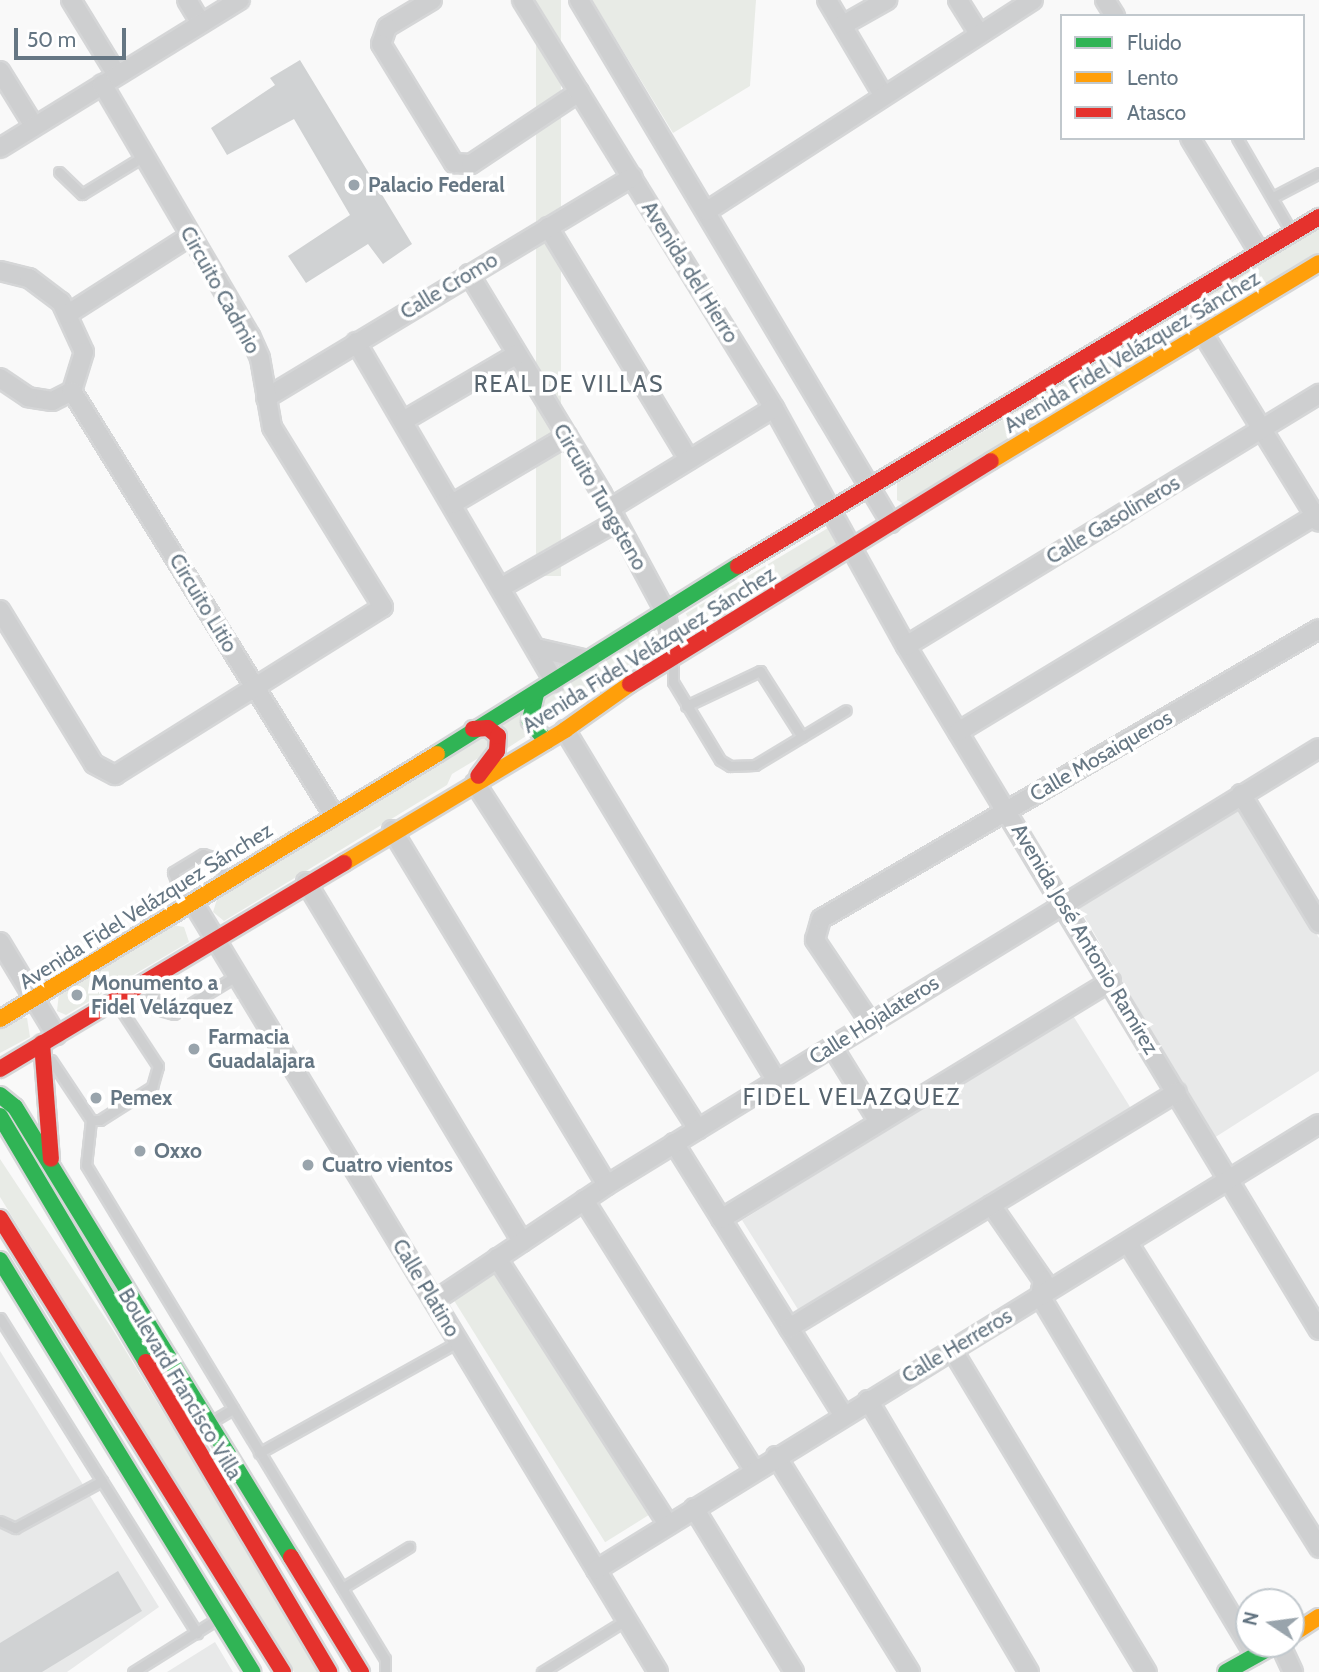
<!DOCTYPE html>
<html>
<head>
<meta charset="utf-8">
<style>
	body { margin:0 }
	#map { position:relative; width:1319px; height:1672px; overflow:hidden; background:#f9f9f9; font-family:Cabin,sans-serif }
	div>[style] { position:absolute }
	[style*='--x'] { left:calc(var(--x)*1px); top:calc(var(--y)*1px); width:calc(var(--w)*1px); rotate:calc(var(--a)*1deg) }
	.built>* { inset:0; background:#e8e9e9; transform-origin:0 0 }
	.green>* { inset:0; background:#e8ebe6; transform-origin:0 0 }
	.building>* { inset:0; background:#d0d2d3 }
	.roads { filter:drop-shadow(2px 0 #d5d6d7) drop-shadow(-2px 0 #d5d6d7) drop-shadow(0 2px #d5d6d7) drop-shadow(0 -2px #d5d6d7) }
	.lane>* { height:9px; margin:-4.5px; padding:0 4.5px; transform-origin:4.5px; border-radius:4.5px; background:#cecfd0 }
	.street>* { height:18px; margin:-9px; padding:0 9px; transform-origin:9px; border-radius:9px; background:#cecfd0 }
	.fast>* { height:16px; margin:-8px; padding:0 8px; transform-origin:8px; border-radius:8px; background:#30b455 }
	.slow>* { height:16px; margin:-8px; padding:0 8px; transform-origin:8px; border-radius:8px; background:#ff9f0a }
	.jam>* { height:16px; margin:-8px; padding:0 8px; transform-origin:8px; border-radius:8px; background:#e5322d }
	.dots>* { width:19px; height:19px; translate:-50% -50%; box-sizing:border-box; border:4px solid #fff; border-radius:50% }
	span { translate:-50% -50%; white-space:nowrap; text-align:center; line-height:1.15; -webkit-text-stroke:7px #fff; paint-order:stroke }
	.poi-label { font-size:21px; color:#657683; font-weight:700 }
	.left { translate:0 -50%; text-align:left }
	.street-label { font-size:21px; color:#657683 }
	.neighbourhood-label { font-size:23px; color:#57646e; letter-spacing:2px }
	.legend { position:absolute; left:1060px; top:14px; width:245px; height:126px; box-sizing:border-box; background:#fff; border:2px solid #c1c8cd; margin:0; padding:9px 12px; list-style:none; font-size:21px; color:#657683 }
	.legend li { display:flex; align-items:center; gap:14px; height:35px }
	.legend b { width:35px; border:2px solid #c1c8cd }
	.north { position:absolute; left:1235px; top:1588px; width:70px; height:70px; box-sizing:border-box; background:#fff; border:2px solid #c1c8cd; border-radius:50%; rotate:283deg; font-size:19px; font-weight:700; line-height:28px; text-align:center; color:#657683 }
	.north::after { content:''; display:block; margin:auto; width:24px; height:32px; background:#99a4ac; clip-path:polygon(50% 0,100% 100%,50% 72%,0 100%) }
	.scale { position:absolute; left:14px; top:28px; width:112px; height:32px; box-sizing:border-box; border:4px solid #657683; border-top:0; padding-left:9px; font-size:21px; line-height:24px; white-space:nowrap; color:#657683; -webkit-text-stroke:5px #fff; paint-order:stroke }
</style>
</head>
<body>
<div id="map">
	<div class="built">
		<i style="clip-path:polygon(1237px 804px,1319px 938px,1319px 1071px,1214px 1138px,1077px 904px)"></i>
		<i style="left:1072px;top:1014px;width:117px;height:389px;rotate:58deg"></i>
		<i style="clip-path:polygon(0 1351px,159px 1607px,67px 1672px,0 1672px)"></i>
		<i style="clip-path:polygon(215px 1642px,233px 1672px,167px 1672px)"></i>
	</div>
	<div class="green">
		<i style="left:536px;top:0;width:25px;height:576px"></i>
		<i style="clip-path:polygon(592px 0,756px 0,750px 86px,673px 133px)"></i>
		<i style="clip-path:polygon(1319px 226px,1319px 254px,1217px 317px,1207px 309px,1207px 295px)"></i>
		<i style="clip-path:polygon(1168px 321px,1180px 326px,1181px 341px,906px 505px,897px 500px,897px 483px)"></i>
		<i style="left:828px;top:528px;width:23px;height:166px;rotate:59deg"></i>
		<i style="clip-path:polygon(649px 630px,660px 635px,660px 649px,506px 749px,499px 725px)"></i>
		<i style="clip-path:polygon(481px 738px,493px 742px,492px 750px,452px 774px,447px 785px,224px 921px,213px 912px,217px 899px)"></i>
		<i style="clip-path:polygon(173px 925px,184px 927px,189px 942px,66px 1015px,57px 1011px,59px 993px)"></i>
		<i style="clip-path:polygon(17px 1017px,27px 1018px,30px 1037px,0 1053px,0 1029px)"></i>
		<i style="clip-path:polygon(0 1159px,113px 1330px,321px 1672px,294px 1672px,0 1197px)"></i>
		<i style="left:495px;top:1268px;width:291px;height:52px;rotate:58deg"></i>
	</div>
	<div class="building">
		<i style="clip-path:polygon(300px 60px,412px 244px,383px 264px,368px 244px,306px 283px,288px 256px,350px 215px,294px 119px,227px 155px,211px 128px,275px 85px,270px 78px)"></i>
		<i style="clip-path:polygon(118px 1571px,142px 1611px,42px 1672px,0 1672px,0 1643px)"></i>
	</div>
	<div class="roads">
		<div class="lane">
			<i style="--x:1237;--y:138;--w:108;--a:59.9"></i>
			<i style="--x:59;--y:172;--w:32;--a:44"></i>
			<i style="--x:82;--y:194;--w:73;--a:-31.5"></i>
			<i style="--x:1273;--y:197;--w:52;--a:-27.6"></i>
			<i style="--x:673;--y:659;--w:23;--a:90"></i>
			<i style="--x:673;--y:682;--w:91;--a:58.9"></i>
			<i style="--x:720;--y:760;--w:12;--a:31"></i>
			<i style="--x:730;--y:766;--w:25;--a:-2"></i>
			<i style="--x:755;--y:765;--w:106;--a:-31.1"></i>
			<i style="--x:686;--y:706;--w:82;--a:-25.3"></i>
			<i style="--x:760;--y:671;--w:78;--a:57.5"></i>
			<i style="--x:185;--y:904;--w:34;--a:-111"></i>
			<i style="--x:173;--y:872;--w:35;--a:-31"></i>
			<i style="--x:203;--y:854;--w:9;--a:18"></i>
			<i style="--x:212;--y:857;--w:27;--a:57"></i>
			<i style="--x:146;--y:986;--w:30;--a:56"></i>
			<i style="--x:163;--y:1011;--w:11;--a:15"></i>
			<i style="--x:174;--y:1014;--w:73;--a:-31.5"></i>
			<i style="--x:51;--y:1060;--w:72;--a:56.3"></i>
			<i style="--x:91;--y:1120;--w:9;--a:0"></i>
			<i style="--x:100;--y:1120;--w:62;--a:-32.4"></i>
			<i style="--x:152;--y:1087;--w:22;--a:-74"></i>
			<i style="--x:158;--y:1066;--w:77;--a:-123.3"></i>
			<i style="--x:91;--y:1120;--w:45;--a:96.3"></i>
			<i style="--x:86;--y:1165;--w:577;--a:58.82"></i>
			<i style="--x:385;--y:1659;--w:13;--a:90"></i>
			<i style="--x:0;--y:1318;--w:372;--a:58"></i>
			<i style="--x:211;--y:1422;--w:26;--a:-31"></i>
			<i style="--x:259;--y:1453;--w:229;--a:-29.2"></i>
			<i style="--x:0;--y:1521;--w:17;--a:25"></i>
			<i style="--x:15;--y:1528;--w:99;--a:-28.4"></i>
			<i style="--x:342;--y:1588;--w:79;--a:-31.5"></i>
			<i style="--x:133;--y:1672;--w:99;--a:-32.2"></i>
			<i style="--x:542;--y:1672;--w:99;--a:-31.8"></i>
		</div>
		<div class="street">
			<i style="--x:71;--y:0;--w:88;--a:58.5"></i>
			<i style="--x:187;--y:0;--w:27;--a:59"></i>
			<i style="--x:432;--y:0;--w:52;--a:149"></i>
			<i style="--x:387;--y:27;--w:18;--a:109"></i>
			<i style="--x:381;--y:44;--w:140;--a:58.5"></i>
			<i style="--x:454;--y:163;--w:17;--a:3"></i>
			<i style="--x:471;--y:164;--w:130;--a:-33.7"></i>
			<i style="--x:522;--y:0;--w:480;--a:58.3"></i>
			<i style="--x:774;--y:408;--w:272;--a:61"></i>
			<i style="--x:906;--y:646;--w:799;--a:58.88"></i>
			<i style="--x:579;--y:0;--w:609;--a:59.18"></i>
			<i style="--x:827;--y:0;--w:108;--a:59.4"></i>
			<i style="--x:958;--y:0;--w:38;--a:58"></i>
			<i style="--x:1105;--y:0;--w:19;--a:58"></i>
			<i style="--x:843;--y:25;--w:51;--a:-29.6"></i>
			<i style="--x:0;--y:71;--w:65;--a:58.3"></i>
			<i style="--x:1190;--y:138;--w:133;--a:58.8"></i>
			<i style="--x:0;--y:148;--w:282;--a:-31.7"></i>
			<i style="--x:707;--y:211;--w:388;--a:-32.9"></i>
			<i style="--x:548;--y:227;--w:272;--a:58.8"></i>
			<i style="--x:0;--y:271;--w:30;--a:14"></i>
			<i style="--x:29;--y:278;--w:40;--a:37"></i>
			<i style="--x:61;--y:302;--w:55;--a:65.3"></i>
			<i style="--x:84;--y:352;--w:41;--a:107.1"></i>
			<i style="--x:72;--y:391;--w:22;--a:153"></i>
			<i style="--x:52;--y:401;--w:24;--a:-171"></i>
			<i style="--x:28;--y:397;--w:34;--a:-146"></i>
			<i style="--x:469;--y:274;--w:257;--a:58.8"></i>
			<i style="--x:602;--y:494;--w:135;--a:61.7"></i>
			<i style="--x:666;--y:613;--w:42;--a:80.3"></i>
			<i style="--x:1183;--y:301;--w:259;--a:58.4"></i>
			<i style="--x:68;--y:314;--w:145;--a:-32.6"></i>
			<i style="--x:356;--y:342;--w:394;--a:59.7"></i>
			<i style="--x:72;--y:391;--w:498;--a:58.3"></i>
			<i style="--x:266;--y:398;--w:428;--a:-31.1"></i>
			<i style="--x:403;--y:421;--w:132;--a:-30.4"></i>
			<i style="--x:452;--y:504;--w:134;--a:-30.6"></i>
			<i style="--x:609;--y:509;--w:193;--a:-31.5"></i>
			<i style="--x:502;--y:587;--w:131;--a:-29.7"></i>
			<i style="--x:0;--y:610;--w:180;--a:58.6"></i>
			<i style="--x:94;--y:764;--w:24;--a:28"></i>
			<i style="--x:115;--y:775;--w:316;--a:-32.1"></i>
			<i style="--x:383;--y:607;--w:211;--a:-121.7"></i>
			<i style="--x:272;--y:427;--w:70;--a:-99.9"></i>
			<i style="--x:260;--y:358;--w:24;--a:-114"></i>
			<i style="--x:250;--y:336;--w:292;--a:-120.4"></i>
			<i style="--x:906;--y:646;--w:484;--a:-31.4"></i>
			<i style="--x:536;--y:648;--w:53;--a:13"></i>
			<i style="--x:565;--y:730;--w:409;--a:58.9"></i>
			<i style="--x:958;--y:732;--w:422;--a:-31.2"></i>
			<i style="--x:475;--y:783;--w:412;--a:57.2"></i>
			<i style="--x:1241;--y:794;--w:151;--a:58.8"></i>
			<i style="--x:392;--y:830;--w:415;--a:58.8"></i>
			<i style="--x:306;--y:882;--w:420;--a:59"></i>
			<i style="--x:194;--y:904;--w:897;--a:58.86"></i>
			<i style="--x:0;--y:942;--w:109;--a:58.9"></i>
			<i style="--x:870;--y:1022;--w:99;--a:-123.9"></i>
			<i style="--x:815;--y:940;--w:22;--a:-74"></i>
			<i style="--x:821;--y:919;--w:576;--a:-30.21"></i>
			<i style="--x:832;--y:1046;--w:89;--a:58.3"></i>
			<i style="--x:674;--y:1143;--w:320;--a:58.1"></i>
			<i style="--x:584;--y:1200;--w:319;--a:57.8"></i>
			<i style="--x:991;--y:1205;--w:91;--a:55.3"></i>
			<i style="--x:1043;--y:1280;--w:16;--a:101"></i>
			<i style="--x:1040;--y:1296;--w:418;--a:59.1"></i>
			<i style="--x:721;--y:1219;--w:457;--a:-31.4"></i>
			<i style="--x:1128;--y:1243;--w:360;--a:57.9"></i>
			<i style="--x:497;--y:1258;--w:316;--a:57.3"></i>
			<i style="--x:434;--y:1301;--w:208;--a:-33.8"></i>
			<i style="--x:607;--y:1185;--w:835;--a:-31.54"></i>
			<i style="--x:789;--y:1328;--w:454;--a:-31.3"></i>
			<i style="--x:953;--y:1351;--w:375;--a:58.9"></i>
			<i style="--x:868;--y:1400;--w:316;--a:59.4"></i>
			<i style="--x:776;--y:1456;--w:254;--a:58.2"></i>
			<i style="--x:694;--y:1508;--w:192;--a:58.6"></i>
			<i style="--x:596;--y:1570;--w:849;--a:-31.67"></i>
			<i style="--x:1280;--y:1644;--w:31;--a:65"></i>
		</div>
		<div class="fast">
			<i style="--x:536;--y:694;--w:28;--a:103"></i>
			<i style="--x:530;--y:721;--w:26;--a:51"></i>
			<i style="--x:437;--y:754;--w:355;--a:-32"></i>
			<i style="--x:0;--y:1095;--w:19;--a:39"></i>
			<i style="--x:15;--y:1107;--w:528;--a:58.48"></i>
			<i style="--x:0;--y:1116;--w:286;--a:59.3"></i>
			<i style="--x:0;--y:1260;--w:483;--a:58.5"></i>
			<i style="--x:1226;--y:1672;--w:57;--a:-29.2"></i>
		</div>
		<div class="slow">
			<i style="--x:991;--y:461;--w:383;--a:-31.1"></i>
			<i style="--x:344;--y:863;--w:258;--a:-31"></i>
			<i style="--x:565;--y:730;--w:80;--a:-35.3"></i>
			<i style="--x:0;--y:1019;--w:511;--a:-31.23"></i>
			<i style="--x:1291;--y:1635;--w:33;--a:-33"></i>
		</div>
		<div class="jam">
			<i style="--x:738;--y:566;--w:678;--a:-30.99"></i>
			<i style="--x:630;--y:684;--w:424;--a:-31.7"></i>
			<i style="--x:473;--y:729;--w:15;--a:-4"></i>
			<i style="--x:488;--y:728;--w:13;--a:39"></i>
			<i style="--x:498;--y:736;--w:15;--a:94"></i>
			<i style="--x:497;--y:751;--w:31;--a:127"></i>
			<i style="--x:42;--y:1043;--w:116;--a:85.6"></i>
			<i style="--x:0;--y:1069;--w:401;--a:-30.9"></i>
			<i style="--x:0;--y:1218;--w:535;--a:58.06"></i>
			<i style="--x:146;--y:1362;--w:360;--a:59.4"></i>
			<i style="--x:291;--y:1557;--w:135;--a:58.7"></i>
		</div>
	</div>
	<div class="dots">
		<i style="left:354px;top:185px;background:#99a4ac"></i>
		<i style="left:77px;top:995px;background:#99a4ac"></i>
		<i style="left:194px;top:1049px;background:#99a4ac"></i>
		<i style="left:96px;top:1098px;background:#99a4ac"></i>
		<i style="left:140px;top:1151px;background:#99a4ac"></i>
		<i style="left:308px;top:1165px;background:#99a4ac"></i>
	</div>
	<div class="poi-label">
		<span class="left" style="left:368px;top:185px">Palacio Federal</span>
		<span class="left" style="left:91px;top:995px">Monumento a<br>Fidel Velázquez</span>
		<span class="left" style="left:208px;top:1049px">Farmacia<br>Guadalajara</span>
		<span class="left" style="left:110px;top:1098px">Pemex</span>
		<span class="left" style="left:154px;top:1151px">Oxxo</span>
		<span class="left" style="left:322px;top:1165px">Cuatro vientos</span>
	</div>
	<div class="street-label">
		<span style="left:690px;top:272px;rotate:58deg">Avenida del Hierro</span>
		<span style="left:449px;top:286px;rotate:-31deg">Calle Cromo</span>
		<span style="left:220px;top:290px;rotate:61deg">Circuito Cadmio</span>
		<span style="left:1132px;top:352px;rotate:-31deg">Avenida Fidel Velázquez Sánchez</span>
		<span style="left:600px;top:497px;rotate:60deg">Circuito Tungsteno</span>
		<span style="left:1113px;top:520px;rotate:-31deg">Calle Gasolineros</span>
		<span style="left:203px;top:603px;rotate:59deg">Circuito Litio</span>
		<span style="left:649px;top:650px;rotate:-32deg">Avenida Fidel Velázquez Sánchez</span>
		<span style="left:1101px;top:756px;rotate:-30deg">Calle Mosaiqueros</span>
		<span style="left:146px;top:906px;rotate:-32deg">Avenida Fidel Velázquez Sánchez</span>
		<span style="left:1085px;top:939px;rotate:59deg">Avenida José Antonio Ramírez</span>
		<span style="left:874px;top:1020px;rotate:-32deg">Calle Hojalateros</span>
		<span style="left:426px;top:1288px;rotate:59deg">Calle Platino</span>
		<span style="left:957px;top:1346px;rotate:-31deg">Calle Herreros</span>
		<span style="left:180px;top:1384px;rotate:59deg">Boulevard Francisco Villa</span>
	</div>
	<div class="neighbourhood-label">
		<span style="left:569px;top:384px">REAL DE VILLAS</span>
		<span style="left:852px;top:1097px">FIDEL VELAZQUEZ</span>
	</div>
	<ul class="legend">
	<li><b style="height:9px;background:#30b455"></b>Fluido</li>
	<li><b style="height:9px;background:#ff9f0a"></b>Lento</li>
	<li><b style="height:9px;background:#e5322d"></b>Atasco</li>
	</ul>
	<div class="north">N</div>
	<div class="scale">50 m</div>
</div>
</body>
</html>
